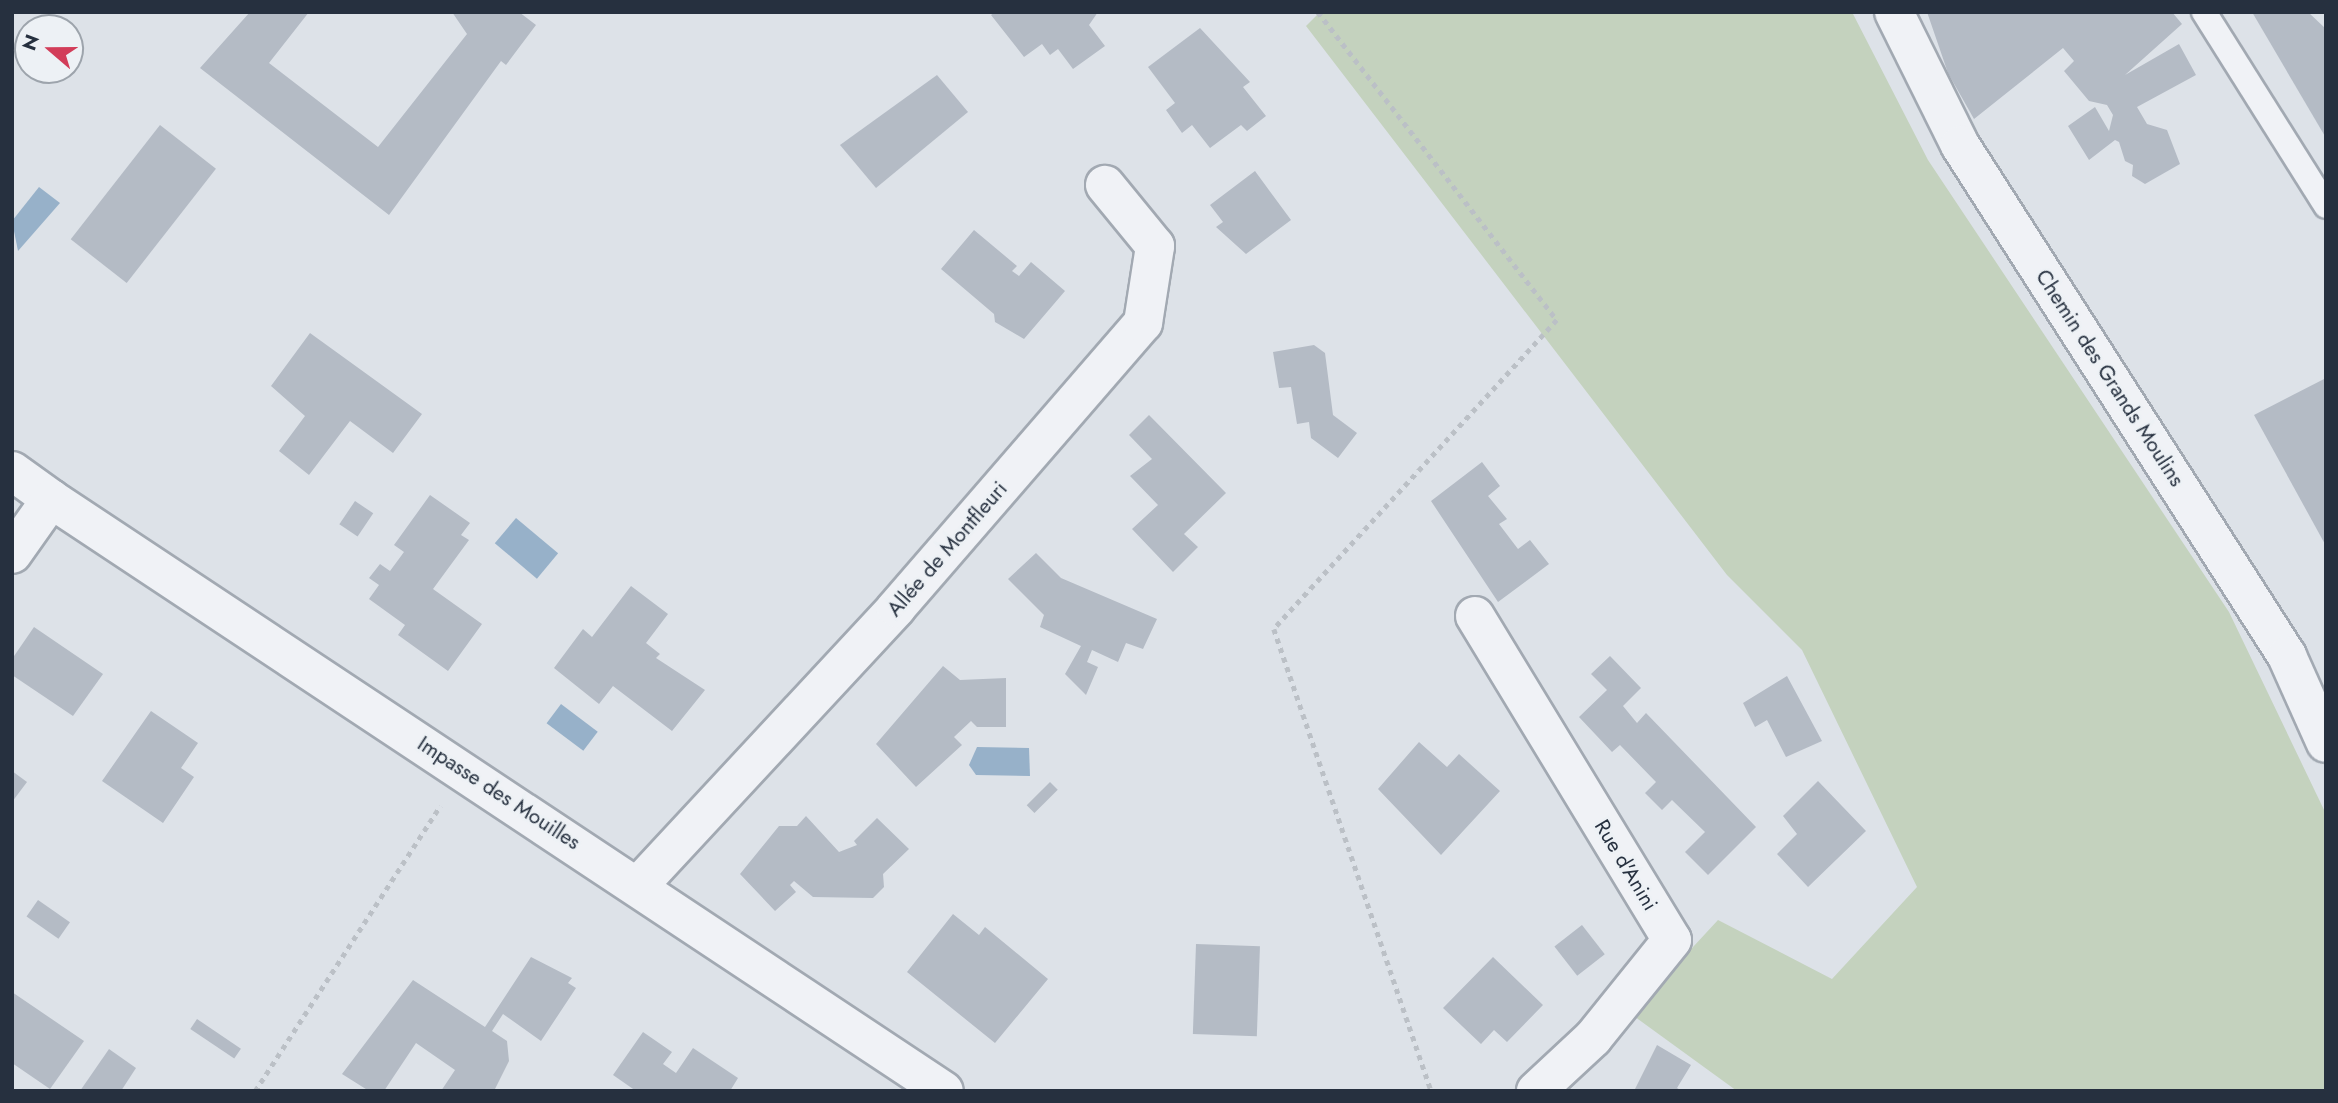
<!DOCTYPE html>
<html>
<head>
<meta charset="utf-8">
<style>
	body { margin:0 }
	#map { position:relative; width:2338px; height:1103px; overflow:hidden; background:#dde2e8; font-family:Jost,sans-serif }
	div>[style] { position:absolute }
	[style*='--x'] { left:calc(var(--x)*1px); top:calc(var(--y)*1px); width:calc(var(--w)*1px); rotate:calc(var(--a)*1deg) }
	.green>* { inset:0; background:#c4d2be }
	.water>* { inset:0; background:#97b1c9; transform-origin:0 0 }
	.building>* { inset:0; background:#b4bbc5; transform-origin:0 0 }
	.path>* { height:4.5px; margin-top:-2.25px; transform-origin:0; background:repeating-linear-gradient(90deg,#bbc0c6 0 5px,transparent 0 10px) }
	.roads { filter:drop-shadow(2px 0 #a2a9b2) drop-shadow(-2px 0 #a2a9b2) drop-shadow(0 2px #a2a9b2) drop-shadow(0 -2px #a2a9b2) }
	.service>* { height:24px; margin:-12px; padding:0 12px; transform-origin:12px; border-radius:12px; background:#f0f2f6 }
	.minor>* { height:38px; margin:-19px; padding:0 19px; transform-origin:19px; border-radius:19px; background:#f0f2f6 }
	.tertiary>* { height:38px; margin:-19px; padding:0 19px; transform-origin:19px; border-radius:19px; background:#f0f2f6 }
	span { translate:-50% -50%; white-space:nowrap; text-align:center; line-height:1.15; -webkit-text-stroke:5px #edf1f5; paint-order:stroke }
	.street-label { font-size:21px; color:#26303f }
	.frame { position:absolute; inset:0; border:14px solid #26303f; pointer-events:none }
	.north { position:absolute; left:14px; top:14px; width:70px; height:70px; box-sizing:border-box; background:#edf1f5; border:2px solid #9da4ac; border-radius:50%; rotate:290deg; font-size:19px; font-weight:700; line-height:28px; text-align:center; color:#26303f }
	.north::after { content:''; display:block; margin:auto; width:24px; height:32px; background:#d23d59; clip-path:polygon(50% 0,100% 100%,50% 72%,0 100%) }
</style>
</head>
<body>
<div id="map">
	<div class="green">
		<i style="clip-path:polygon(1320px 12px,1852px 12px,1928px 160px,2229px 612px,2326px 814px,2326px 1091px,1737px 1091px,1631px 1014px,1718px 920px,1832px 979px,1917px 887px,1802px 650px,1727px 575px,1306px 26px)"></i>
	</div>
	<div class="water">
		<i style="clip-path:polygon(39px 187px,60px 203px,18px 251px,12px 221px)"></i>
		<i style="left:516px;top:518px;width:55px;height:33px;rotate:40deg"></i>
		<i style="left:561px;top:704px;width:46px;height:24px;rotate:37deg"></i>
		<i style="clip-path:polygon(977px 747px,1029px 748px,1030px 776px,976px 775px,969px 765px)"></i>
	</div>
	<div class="building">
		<i style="clip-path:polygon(250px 12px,309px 12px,269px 63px,378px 147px,467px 34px,452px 12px,519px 12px,536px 25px,506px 65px,501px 61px,389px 215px,200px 68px)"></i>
		<i style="clip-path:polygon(995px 12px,1098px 12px,1089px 25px,1105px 46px,1073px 69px,1058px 49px,1050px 55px,1042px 44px,1024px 57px,991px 15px)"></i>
		<i style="clip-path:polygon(1927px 12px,2172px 12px,2182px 24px,2125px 75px,2179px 44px,2196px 75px,2137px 107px,2147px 124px,2167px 130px,2180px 164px,2145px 184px,2132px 176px,2133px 165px,2125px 161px,2119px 142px,2115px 140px,2089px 160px,2068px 126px,2095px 107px,2109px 131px,2113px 115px,2107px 105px,2089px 101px,2064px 71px,2074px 61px,2063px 48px,1974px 119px,1948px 73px)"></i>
		<i style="clip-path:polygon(2252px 12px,2308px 12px,2326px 29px,2326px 138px)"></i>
		<i style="clip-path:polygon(1200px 28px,1250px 82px,1243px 87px,1266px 116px,1247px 131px,1241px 125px,1210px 148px,1192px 125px,1182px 133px,1166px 110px,1175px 103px,1148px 67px)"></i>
		<i style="clip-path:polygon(937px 75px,968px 112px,876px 188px,840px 145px)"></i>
		<i style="left:160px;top:125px;width:71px;height:145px;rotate:38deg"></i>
		<i style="clip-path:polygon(1255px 171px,1291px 220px,1246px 254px,1216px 227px,1223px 222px,1210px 205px)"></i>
		<i style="clip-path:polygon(974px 230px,1017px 266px,1012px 271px,1019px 276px,1031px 262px,1065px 291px,1024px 339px,995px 322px,994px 314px,941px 269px)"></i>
		<i style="clip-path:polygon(310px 333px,422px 414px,393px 453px,350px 421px,309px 475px,279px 451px,305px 416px,271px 386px)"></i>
		<i style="clip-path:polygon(1314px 345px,1325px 353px,1333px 415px,1357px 433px,1338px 458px,1311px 438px,1309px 422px,1297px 424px,1291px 387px,1279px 388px,1273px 352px)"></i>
		<i style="clip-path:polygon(2326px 378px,2326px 546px,2254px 415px)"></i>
		<i style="clip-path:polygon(1149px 415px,1226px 493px,1184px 534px,1198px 547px,1173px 572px,1132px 529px,1158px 505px,1130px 476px,1152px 459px,1129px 435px)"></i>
		<i style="clip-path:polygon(1482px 462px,1500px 486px,1488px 496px,1507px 519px,1499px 524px,1518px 549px,1530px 540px,1549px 564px,1498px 602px,1431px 501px)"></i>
		<i style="clip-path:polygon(430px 495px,470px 523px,461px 535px,469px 540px,433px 589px,482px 624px,448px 671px,398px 635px,405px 625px,369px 599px,379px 585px,369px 578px,380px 564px,390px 571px,404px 552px,394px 545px)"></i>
		<i style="left:355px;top:501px;width:22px;height:28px;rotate:34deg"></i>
		<i style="clip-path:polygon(1036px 553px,1061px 578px,1157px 619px,1143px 649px,1126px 643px,1118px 662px,1092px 650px,1087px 662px,1098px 667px,1086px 695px,1065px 674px,1081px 646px,1040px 627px,1044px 615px,1008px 579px)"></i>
		<i style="clip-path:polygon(631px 586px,668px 614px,646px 643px,660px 654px,656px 658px,705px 690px,672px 731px,613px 686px,599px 704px,554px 668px,583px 629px,592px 637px)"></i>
		<i style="clip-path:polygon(34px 627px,103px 674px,73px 716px,12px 675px,12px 659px)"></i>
		<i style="clip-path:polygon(1610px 656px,1641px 688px,1623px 706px,1637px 723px,1646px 713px,1756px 827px,1708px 875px,1685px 852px,1705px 832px,1672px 800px,1662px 810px,1645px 793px,1656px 782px,1620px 745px,1612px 752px,1579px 717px,1607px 690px,1591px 674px)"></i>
		<i style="clip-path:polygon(943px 666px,960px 680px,1006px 678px,1006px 727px,977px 727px,971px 721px,954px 737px,962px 745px,916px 787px,876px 744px)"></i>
		<i style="clip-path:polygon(1787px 676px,1822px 741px,1786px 757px,1767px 720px,1755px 727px,1743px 703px)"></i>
		<i style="clip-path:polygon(151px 711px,198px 743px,181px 768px,194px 777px,163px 823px,102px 781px)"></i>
		<i style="clip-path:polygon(1419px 742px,1447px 767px,1459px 754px,1500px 791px,1441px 855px,1378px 789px)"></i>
		<i style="clip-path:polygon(12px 771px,27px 782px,12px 802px)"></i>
		<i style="clip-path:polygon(1818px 781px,1866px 831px,1808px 887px,1777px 854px,1797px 834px,1783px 816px)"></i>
		<i style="left:1050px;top:782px;width:11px;height:33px;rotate:45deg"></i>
		<i style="clip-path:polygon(806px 816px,839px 852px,857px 845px,854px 841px,877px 818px,909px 849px,883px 874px,884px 887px,873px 898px,813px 897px,794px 881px,790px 885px,796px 892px,775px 911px,740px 874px,779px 826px,797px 826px)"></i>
		<i style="left:38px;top:900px;width:39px;height:20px;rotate:35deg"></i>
		<i style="clip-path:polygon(953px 914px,979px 935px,985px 927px,1048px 979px,995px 1043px,907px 972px)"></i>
		<i style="left:1582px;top:925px;width:37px;height:35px;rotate:52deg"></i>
		<i style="left:1196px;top:944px;width:64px;height:90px;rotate:2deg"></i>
		<i style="clip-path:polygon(531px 957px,572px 978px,568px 983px,576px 988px,541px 1041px,503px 1014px,492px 1031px,507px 1041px,509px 1061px,494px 1091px,441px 1091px,455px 1070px,416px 1043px,384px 1091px,369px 1091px,342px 1074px,413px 980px,485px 1027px)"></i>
		<i style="clip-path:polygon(1493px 957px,1543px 1005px,1507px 1042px,1494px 1030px,1481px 1044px,1443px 1008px)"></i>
		<i style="clip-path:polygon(12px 992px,84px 1041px,50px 1089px,12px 1063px)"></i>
		<i style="left:197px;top:1019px;width:53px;height:12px;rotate:34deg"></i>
		<i style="clip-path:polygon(643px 1032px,672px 1052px,663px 1064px,676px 1073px,693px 1048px,738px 1078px,730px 1091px,636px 1091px,613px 1075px)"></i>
		<i style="clip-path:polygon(1657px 1045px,1691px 1065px,1677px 1088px,1682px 1091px,1634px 1091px)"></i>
		<i style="clip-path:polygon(109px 1049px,136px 1068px,121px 1091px,80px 1091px)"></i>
	</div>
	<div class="path">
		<i style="--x:1318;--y:12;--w:390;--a:52.2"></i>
		<i style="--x:1557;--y:320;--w:419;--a:132.5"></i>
		<i style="--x:1274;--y:629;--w:488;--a:71.2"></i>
		<i style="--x:255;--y:1091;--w:340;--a:-57"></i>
	</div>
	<div class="roads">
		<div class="service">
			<i style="--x:2204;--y:12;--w:229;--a:57.8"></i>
		</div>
		<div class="minor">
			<i style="--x:12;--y:471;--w:48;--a:35.7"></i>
			<i style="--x:51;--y:499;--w:67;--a:125.3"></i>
			<i style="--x:51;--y:499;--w:1071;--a:33.54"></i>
			<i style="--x:1475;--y:616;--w:379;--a:58.7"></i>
			<i style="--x:1672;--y:940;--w:126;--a:128.9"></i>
			<i style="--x:1593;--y:1038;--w:78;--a:137.1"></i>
			<i style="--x:639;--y:885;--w:378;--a:-47.1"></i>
			<i style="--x:896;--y:608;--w:377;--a:-49.1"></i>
			<i style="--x:1143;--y:323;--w:78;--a:-81.1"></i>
			<i style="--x:1155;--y:246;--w:79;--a:-129.3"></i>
		</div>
		<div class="tertiary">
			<i style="--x:1894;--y:12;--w:148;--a:63.6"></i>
			<i style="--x:1960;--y:145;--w:607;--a:57.38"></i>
			<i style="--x:2287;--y:656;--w:95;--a:65.9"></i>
		</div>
	</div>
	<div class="street-label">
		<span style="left:2110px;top:378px;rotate:57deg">Chemin des Grands Moulins</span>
		<span style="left:947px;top:549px;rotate:-49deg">Allée de Montfleuri</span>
		<span style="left:499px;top:793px;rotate:33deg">Impasse des Mouilles</span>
		<span style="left:1626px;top:865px;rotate:59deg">Rue d'Anini</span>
	</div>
	<div class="frame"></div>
	<div class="north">N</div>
</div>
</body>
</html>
